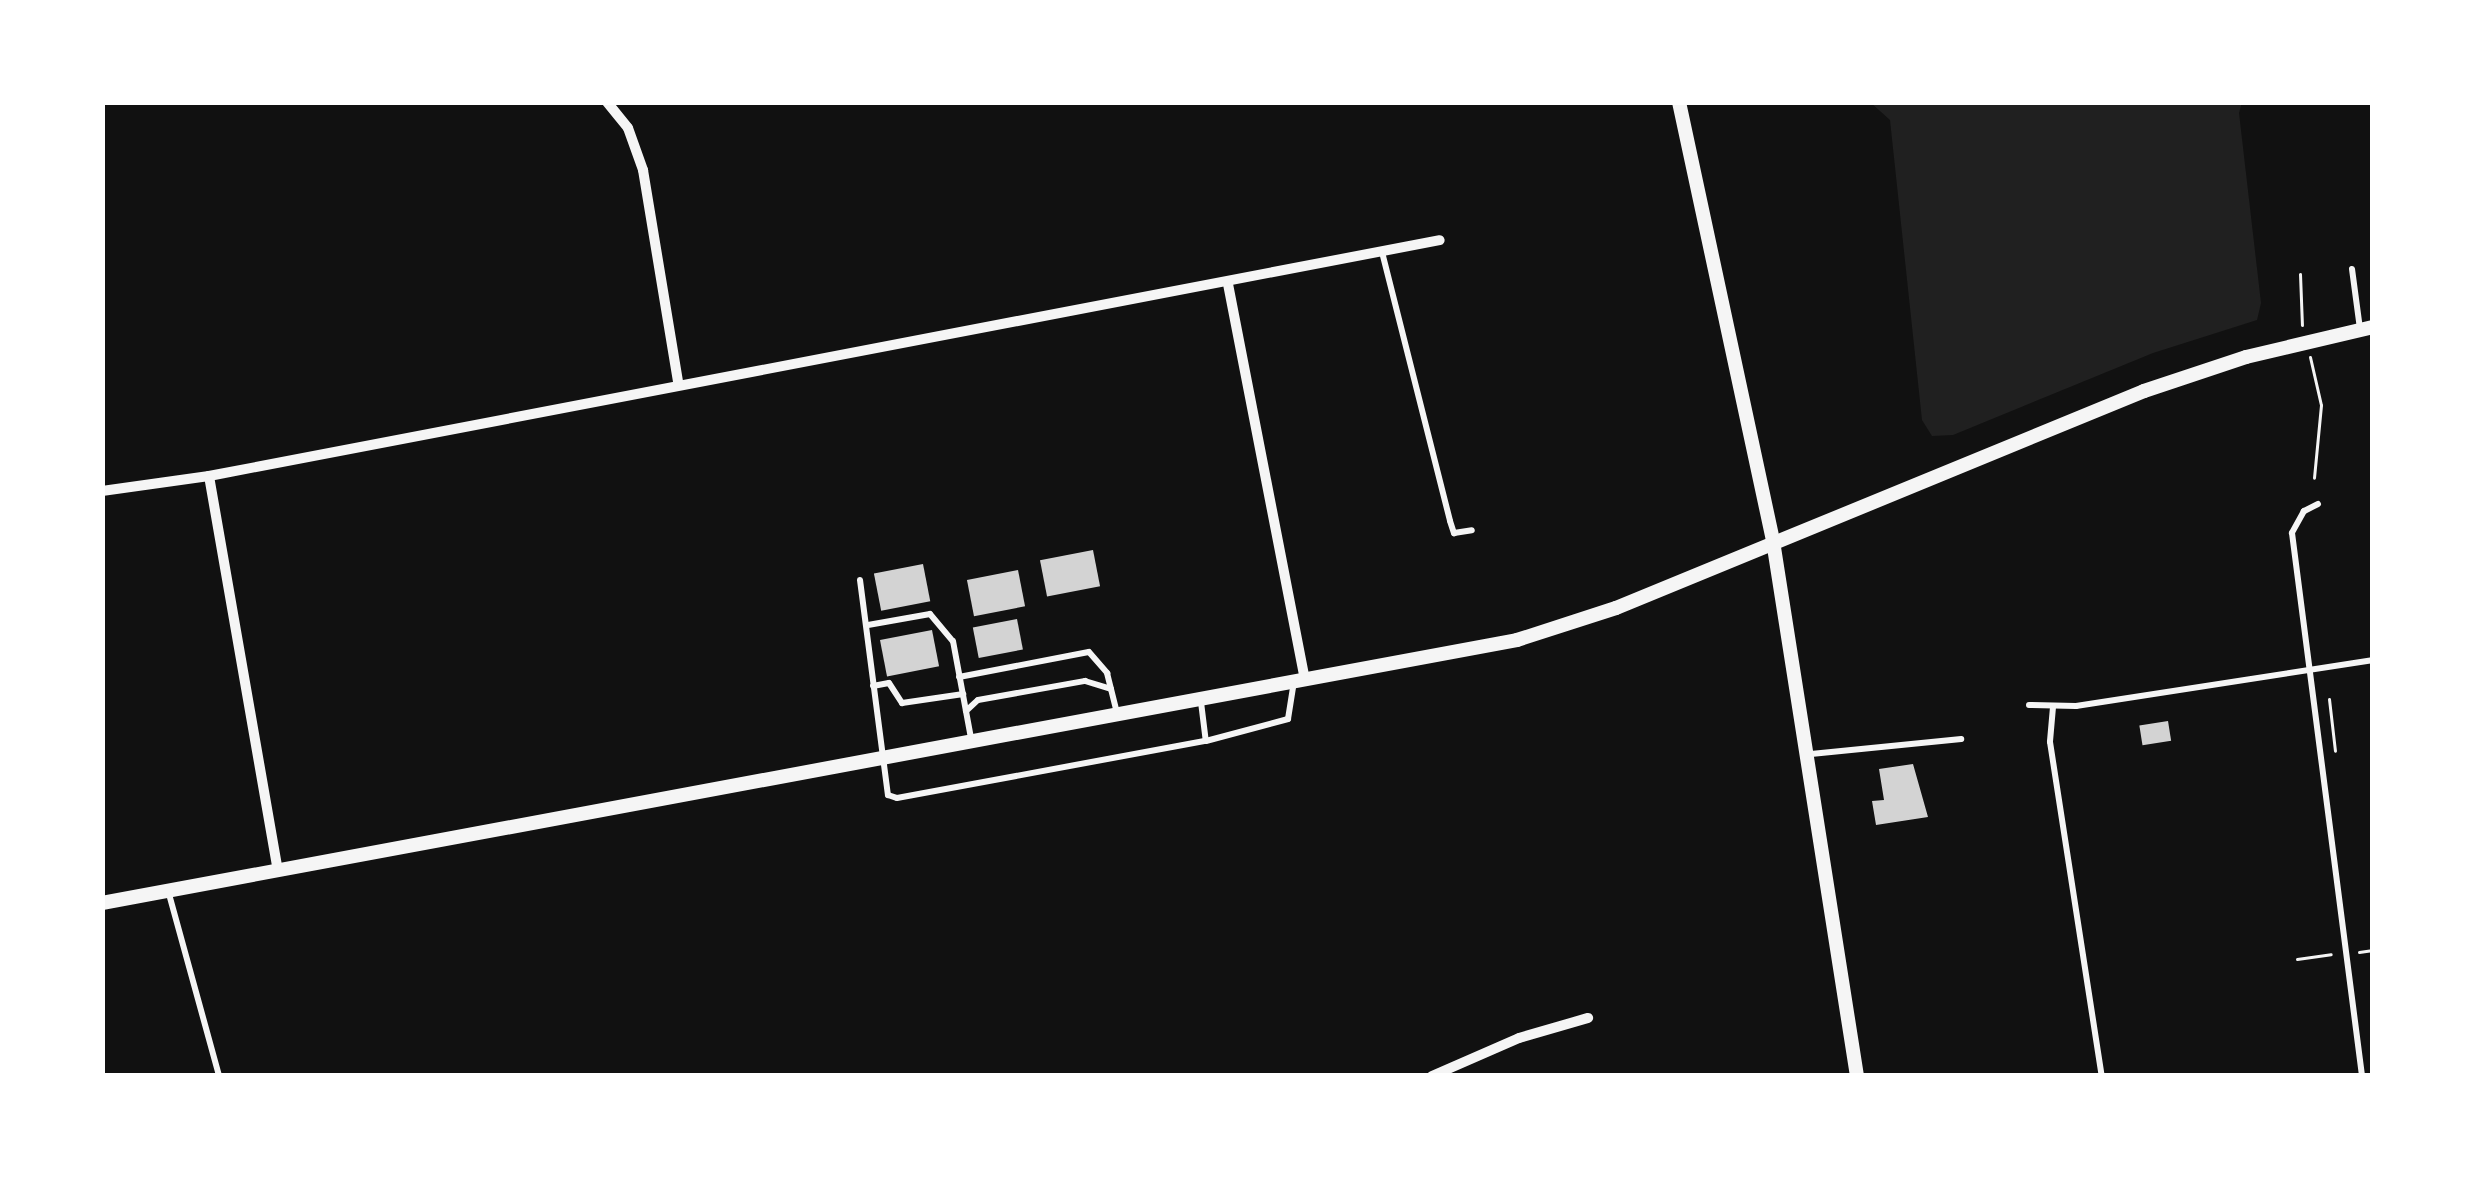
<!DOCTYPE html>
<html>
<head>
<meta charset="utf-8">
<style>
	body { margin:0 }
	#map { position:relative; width:2475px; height:1178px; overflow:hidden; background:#111; font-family:"Varela Round",sans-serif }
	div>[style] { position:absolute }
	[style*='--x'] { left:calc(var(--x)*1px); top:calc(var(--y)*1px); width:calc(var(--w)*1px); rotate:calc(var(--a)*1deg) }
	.green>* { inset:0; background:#202020 }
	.building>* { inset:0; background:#d3d3d3; transform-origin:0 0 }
	.path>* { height:3px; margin:-1.5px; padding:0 1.5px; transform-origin:1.5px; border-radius:1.5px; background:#f5f5f5 }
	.service>* { height:6px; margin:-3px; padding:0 3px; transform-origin:3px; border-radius:3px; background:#f5f5f5 }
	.minor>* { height:10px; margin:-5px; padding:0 5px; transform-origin:5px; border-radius:5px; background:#f5f5f5 }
	.tertiary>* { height:14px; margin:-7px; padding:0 7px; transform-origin:7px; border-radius:7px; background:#f5f5f5 }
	span { translate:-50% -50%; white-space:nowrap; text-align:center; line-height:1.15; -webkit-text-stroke:9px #fff; paint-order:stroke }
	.frame { position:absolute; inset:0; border:105px solid #fff; pointer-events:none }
</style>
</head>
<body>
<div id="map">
	<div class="green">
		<i style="clip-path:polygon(1870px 102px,2242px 102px,2239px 113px,2261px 303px,2257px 320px,2153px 353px,1953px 435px,1932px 436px,1922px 420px,1890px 120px)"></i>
	</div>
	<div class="building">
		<i style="left:1093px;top:550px;width:37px;height:54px;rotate:79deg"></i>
		<i style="left:923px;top:564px;width:38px;height:50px;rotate:79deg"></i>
		<i style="left:1018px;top:570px;width:37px;height:52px;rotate:79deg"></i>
		<i style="left:1017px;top:619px;width:31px;height:45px;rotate:79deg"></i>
		<i style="left:932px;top:630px;width:37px;height:53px;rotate:79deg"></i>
		<i style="left:2168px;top:721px;width:20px;height:29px;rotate:81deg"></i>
		<i style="clip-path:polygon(1913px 764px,1928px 817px,1876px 825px,1872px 801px,1884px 800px,1879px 769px)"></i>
	</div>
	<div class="path">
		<i style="--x:2300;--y:274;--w:51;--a:87.8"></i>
		<i style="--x:2310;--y:357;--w:49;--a:77.1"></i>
		<i style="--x:2321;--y:405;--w:73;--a:95.5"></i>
		<i style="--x:2329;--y:699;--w:52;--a:83.4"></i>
		<i style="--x:2359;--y:952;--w:14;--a:-8"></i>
		<i style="--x:2297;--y:959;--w:34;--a:-8"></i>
	</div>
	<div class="service">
		<i style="--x:1382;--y:252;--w:277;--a:75.8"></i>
		<i style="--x:1450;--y:521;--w:13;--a:72"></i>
		<i style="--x:1454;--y:533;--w:18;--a:-9"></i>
		<i style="--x:2352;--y:269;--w:61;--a:82.4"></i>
		<i style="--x:2318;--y:504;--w:16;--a:153"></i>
		<i style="--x:2304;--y:511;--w:25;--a:119"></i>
		<i style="--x:2292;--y:533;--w:547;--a:82.65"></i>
		<i style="--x:860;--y:580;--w:217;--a:82.6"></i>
		<i style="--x:888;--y:795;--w:9;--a:18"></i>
		<i style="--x:897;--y:798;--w:314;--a:-10.5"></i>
		<i style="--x:868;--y:625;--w:63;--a:-10.1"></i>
		<i style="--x:930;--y:614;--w:35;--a:50"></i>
		<i style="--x:953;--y:641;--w:99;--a:79.5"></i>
		<i style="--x:959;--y:677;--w:132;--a:-10.9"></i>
		<i style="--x:1089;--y:652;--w:28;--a:49"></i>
		<i style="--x:1107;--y:673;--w:41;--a:76"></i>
		<i style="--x:873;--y:686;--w:16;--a:-11"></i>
		<i style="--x:889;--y:683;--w:24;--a:57"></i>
		<i style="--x:902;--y:703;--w:62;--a:-8.4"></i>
		<i style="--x:1201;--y:702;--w:39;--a:83"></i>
		<i style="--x:1206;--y:741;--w:85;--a:-15"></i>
		<i style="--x:1288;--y:719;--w:36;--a:-81"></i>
		<i style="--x:2029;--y:705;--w:47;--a:1.2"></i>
		<i style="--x:2076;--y:706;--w:301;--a:-8.8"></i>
		<i style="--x:2053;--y:707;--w:35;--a:95"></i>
		<i style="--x:2050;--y:742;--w:338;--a:81.2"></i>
		<i style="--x:966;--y:711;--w:16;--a:-43"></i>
		<i style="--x:978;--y:700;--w:109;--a:-10.1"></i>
		<i style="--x:1085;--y:681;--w:27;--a:17"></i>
		<i style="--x:1811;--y:754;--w:151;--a:-5.7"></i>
		<i style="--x:169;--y:894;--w:189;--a:74.6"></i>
	</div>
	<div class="minor">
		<i style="--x:607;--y:102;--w:33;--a:51"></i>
		<i style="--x:628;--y:128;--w:45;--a:70.3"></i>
		<i style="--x:643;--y:170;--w:215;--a:80.6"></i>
		<i style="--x:1228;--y:284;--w:402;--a:79"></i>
		<i style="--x:209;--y:476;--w:401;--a:80.1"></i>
		<i style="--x:102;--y:491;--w:108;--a:-8"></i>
		<i style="--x:209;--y:476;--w:1253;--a:-10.85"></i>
		<i style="--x:1432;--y:1076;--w:95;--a:-23.6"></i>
		<i style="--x:1519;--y:1038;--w:72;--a:-16.2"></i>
	</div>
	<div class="tertiary">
		<i style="--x:1679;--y:102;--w:449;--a:77.9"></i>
		<i style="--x:1773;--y:541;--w:542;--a:81.08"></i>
		<i style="--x:102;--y:903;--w:1439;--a:-10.53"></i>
		<i style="--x:1517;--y:640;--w:104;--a:-17.9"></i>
		<i style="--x:1616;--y:608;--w:571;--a:-22.34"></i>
		<i style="--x:2144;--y:391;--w:108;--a:-18.4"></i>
		<i style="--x:2246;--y:357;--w:130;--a:-13.3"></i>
	</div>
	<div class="frame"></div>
</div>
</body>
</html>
